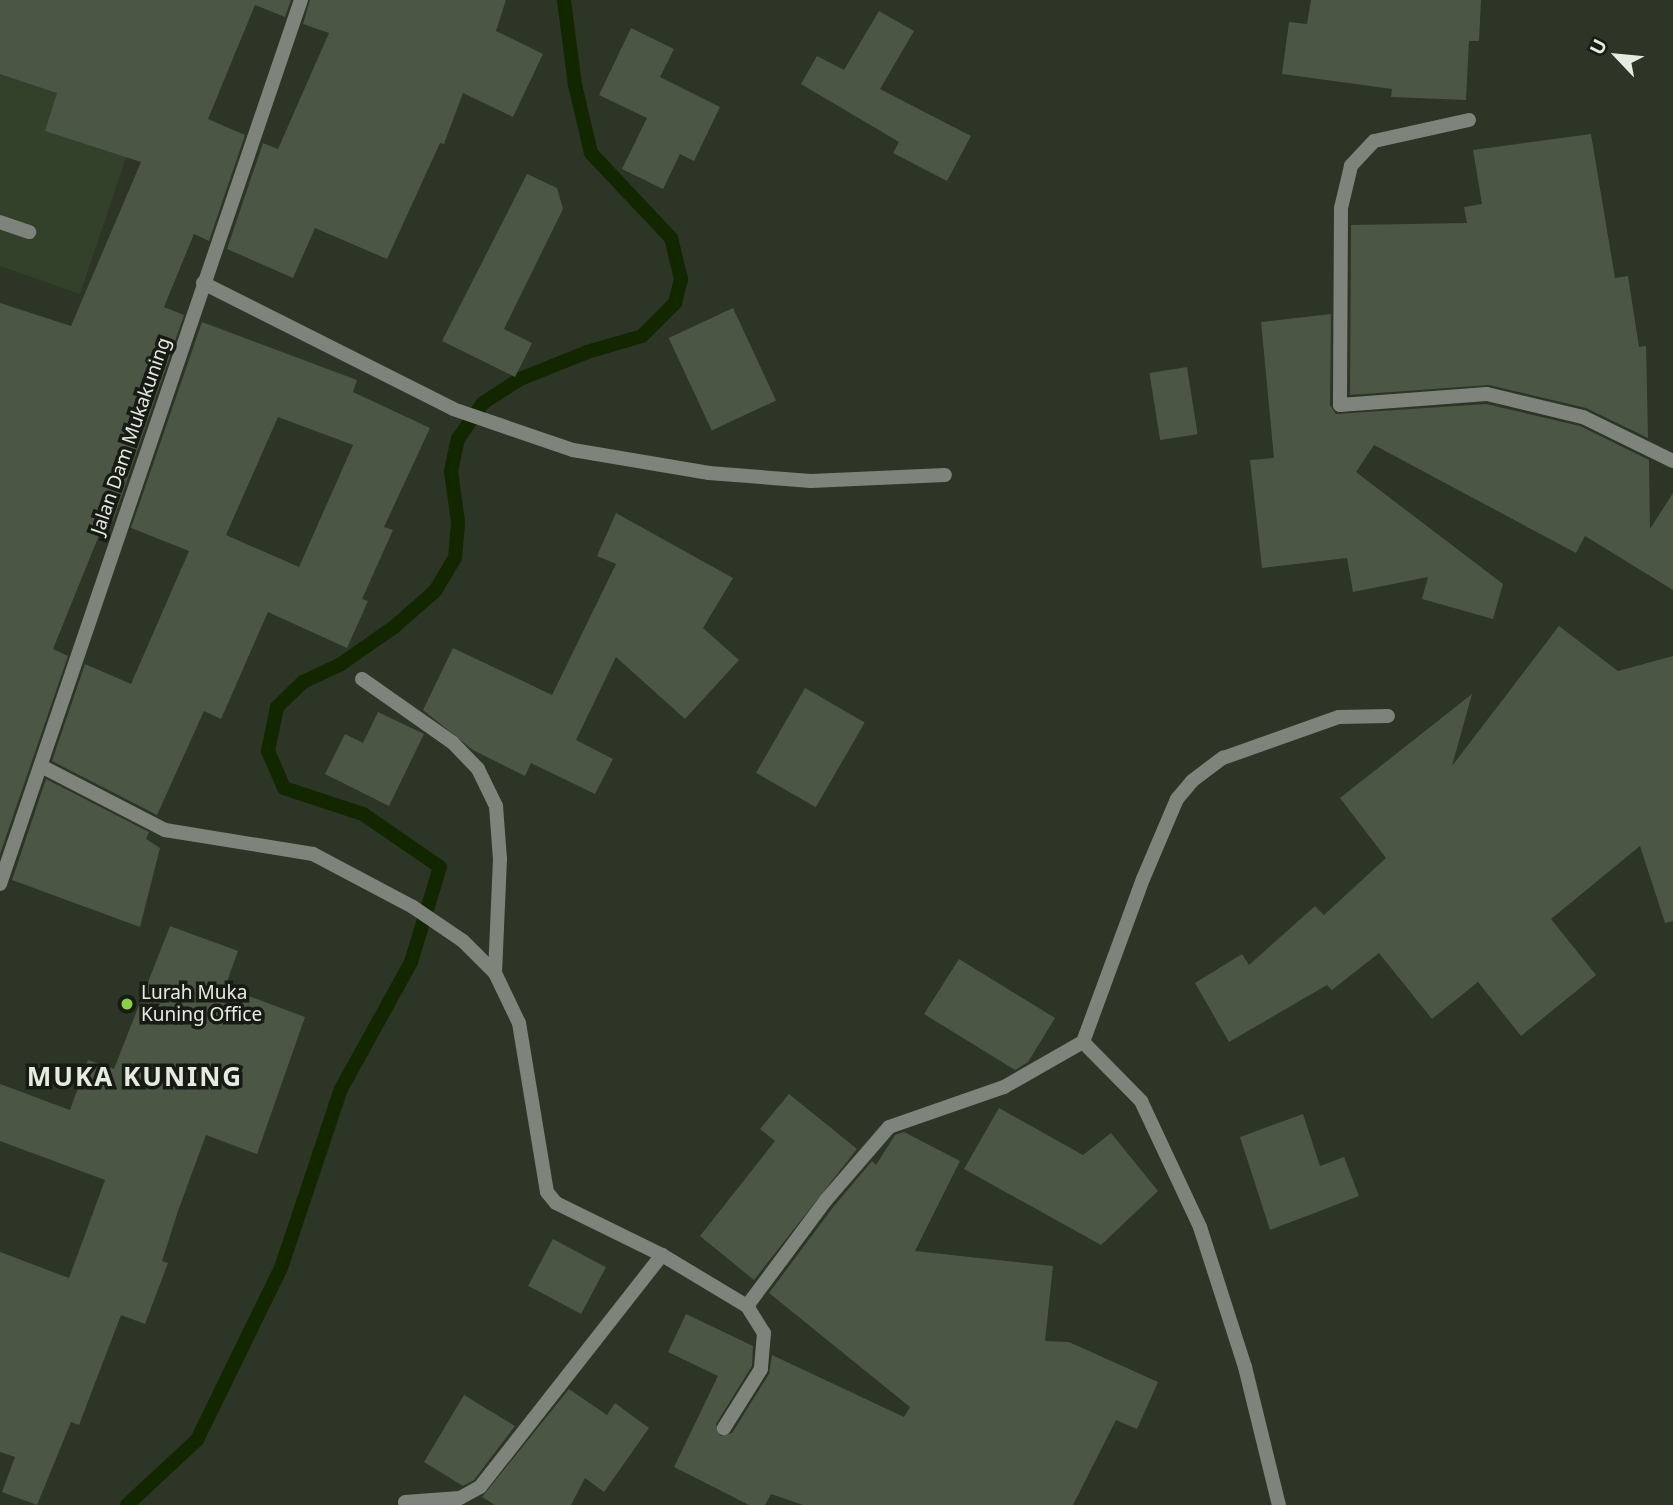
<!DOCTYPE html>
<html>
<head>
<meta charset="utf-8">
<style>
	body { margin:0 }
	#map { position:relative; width:1673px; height:1505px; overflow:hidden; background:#2c3526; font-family:"Noto Sans",sans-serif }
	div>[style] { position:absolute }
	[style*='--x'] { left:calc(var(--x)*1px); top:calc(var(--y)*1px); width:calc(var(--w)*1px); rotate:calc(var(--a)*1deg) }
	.built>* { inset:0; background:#33402a }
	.stream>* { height:14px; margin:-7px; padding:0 7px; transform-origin:7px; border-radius:7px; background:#122700 }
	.building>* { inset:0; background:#4c5645; transform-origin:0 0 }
	.service>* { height:14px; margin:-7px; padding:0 7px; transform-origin:7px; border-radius:7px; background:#7e837b }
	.minor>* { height:14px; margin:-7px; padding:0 7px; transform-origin:7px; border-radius:7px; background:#7e837b }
	.dots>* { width:19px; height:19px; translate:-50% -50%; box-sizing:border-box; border:4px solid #171b14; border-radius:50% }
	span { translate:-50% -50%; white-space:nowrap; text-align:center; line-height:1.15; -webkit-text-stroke:7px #171b14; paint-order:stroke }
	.street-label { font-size:19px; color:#e5ebe1 }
	.poi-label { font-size:19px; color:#e5ebe1 }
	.left { translate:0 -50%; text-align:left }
	.district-label { font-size:26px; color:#e5ebe1; font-weight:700; letter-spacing:2px }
	.north { position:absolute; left:1582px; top:21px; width:70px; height:70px; -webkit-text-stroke:5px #171b14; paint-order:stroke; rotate:296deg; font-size:19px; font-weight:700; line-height:28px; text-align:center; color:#e5ebe1 }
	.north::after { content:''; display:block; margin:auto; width:24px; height:32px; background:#e5ebe1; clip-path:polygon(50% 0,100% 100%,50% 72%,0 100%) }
</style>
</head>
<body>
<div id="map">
	<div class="built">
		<i style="clip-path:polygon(0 0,179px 0,80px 294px,0 266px)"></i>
	</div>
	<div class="stream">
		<i style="--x:127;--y:1505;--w:96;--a:-42.9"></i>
		<i style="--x:197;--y:1440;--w:191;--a:-64"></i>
		<i style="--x:281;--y:1268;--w:189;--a:-71.5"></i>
		<i style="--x:341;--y:1089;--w:145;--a:-61.1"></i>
		<i style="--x:411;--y:962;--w:99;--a:-73"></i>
		<i style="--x:440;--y:867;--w:93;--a:-145.5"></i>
		<i style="--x:363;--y:814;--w:83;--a:-161.8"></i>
		<i style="--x:284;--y:788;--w:40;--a:-113.4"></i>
		<i style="--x:268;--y:751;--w:45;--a:-78.4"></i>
		<i style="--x:277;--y:707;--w:36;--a:-44"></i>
		<i style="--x:303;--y:682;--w:42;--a:-25.3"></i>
		<i style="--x:341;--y:664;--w:65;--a:-34.9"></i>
		<i style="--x:394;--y:627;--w:55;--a:-41.3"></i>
		<i style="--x:435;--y:591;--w:39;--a:-59"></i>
		<i style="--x:455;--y:558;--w:36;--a:-85"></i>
		<i style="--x:458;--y:522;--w:51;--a:-97.8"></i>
		<i style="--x:451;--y:471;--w:33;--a:-78"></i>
		<i style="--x:458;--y:439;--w:44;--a:-55.2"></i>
		<i style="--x:483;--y:403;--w:44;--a:-33"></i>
		<i style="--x:520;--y:379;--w:72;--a:-21.9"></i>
		<i style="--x:587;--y:352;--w:57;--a:-16.2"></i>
		<i style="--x:642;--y:336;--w:47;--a:-45"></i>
		<i style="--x:675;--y:303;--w:25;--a:-76"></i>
		<i style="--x:681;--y:279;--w:42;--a:-103.7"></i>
		<i style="--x:671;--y:238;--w:117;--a:-133.3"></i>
		<i style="--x:591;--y:153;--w:70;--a:-103.2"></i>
		<i style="--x:575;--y:85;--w:86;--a:-97.4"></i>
	</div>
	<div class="building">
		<i style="clip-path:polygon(0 0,291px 0,285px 17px,255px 5px,208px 119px,245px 135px,209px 241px,194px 234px,164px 307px,184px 315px,113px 521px,106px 518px,53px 649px,68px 656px,0 854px,0 303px,71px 326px,141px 162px,45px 131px,57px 93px,0 74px)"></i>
		<i style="clip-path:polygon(310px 0,506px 0,496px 31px,543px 54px,513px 117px,463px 93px,444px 144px,440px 143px,387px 259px,315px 228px,293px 278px,227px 249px,263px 143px,278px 149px,329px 33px,303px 24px)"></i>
		<i style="clip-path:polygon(1311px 0,1481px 0,1479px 41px,1469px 41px,1466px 100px,1391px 97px,1392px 89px,1282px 74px,1289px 22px,1307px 24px)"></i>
		<i style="clip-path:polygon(879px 11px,914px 31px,880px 89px,971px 136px,947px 181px,893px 153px,899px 142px,801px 84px,817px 56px,844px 70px)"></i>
		<i style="clip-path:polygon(631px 28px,674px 49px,660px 77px,720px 107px,694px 161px,680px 154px,663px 189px,622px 169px,647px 118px,599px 95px)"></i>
		<i style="clip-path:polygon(1591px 134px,1615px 278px,1628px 276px,1639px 347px,1646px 346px,1648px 438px,1586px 408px,1489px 385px,1350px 395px,1351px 225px,1467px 223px,1464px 207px,1482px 204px,1473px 150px)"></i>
		<i style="clip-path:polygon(527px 174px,557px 188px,563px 209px,504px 329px,532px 343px,515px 377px,442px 341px)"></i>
		<i style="left:733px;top:308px;width:102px;height:71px;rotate:65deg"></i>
		<i style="clip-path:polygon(1331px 314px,1330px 405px,1336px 414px,1486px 404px,1580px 426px,1649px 460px,1650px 529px,1673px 493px,1673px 590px,1585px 536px,1576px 553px,1374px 445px,1356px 472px,1503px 584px,1493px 619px,1422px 599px,1428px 577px,1353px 592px,1347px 558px,1262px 568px,1250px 460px,1274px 458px,1261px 322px)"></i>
		<i style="clip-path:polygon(evenodd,202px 322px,357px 380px,353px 392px,430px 428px,384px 527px,393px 530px,362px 599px,368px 601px,347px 648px,268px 612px,221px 719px,204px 711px,157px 815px,52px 761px,85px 664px,131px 684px,189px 551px,131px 528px,202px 322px,278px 417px,353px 445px,299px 567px,226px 535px,278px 417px)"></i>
		<i style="left:1187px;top:367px;width:68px;height:38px;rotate:81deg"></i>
		<i style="clip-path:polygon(616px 513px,733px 578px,703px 628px,739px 660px,685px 719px,616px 657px,576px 740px,613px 759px,595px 794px,531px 763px,525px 776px,473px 750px,423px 710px,453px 648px,552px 695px,616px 564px,597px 556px)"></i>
		<i style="clip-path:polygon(1559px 626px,1618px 671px,1673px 656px,1673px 921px,1665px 923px,1640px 846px,1551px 919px,1596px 975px,1521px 1036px,1478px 982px,1432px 1019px,1379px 953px,1332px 990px,1327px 985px,1229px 1042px,1195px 983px,1242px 954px,1249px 965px,1315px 906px,1324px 915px,1386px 858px,1340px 798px,1472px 694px,1452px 766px)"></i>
		<i style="left:805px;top:688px;width:69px;height:98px;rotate:30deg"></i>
		<i style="clip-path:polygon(378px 712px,424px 734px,389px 806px,325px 774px,345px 734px,363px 743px)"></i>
		<i style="clip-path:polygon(46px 779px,149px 832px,146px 839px,160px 848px,140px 927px,12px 880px)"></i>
		<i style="clip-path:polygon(170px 926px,238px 951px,225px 987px,305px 1017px,257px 1154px,206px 1135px,178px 1211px,162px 1261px,168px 1263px,145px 1324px,121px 1315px,79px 1425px,71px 1422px,37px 1505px,2px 1492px,15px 1457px,0 1452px,0 1252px,69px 1278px,105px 1180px,0 1141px,0 1084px,70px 1110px,88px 1060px,114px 1069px)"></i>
		<i style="clip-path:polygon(959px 959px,1055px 1018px,1028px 1062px,1015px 1070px,924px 1014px)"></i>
		<i style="clip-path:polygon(789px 1094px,857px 1149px,754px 1280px,700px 1236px,775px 1141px,760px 1129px)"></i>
		<i style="clip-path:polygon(999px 1108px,1083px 1155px,1111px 1133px,1158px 1191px,1101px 1245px,964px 1169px)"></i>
		<i style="clip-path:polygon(1303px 1114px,1320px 1166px,1344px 1157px,1359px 1196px,1270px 1230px,1240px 1137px)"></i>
		<i style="clip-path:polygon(904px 1132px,960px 1161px,915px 1251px,1053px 1266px,1045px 1341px,1069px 1342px,1158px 1382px,1137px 1429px,1116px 1420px,1073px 1505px,803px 1505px,771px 1494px,765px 1505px,749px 1505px,674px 1467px,718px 1376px,668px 1352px,686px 1314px,753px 1346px,752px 1366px,716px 1424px,720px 1436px,732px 1433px,769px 1374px,772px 1355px,904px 1417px,910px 1407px,769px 1293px,834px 1206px,872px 1161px,876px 1165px,895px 1135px)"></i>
		<i style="left:553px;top:1239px;width:60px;height:53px;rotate:28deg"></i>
		<i style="clip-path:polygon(569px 1389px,607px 1415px,615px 1403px,649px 1428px,604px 1492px,585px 1478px,571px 1505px,495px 1505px,482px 1497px)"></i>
		<i style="clip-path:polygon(464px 1395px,515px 1426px,474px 1480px,463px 1486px,424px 1462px)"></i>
	</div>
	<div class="service">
		<i style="--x:0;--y:222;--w:31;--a:19"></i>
	</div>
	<div class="minor">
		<i style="--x:1469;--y:120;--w:97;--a:167.5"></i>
		<i style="--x:1374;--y:141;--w:34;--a:133"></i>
		<i style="--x:1351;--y:166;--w:43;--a:103.4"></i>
		<i style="--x:1341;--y:208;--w:197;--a:90.3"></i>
		<i style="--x:1340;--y:405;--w:147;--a:-4.3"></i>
		<i style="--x:1487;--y:394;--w:99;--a:13.5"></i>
		<i style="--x:1583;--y:417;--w:100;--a:26.1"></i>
		<i style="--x:203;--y:283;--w:280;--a:26.7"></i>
		<i style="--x:453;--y:409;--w:127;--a:18.9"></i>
		<i style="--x:573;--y:450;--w:138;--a:9.6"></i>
		<i style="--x:709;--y:473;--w:102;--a:4.5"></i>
		<i style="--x:811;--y:481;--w:134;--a:-2.6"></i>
		<i style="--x:362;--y:679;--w:111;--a:35.1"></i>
		<i style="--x:453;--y:743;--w:36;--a:46"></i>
		<i style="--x:478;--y:769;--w:41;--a:64.1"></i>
		<i style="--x:496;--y:806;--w:53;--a:85.7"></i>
		<i style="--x:500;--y:859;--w:114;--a:92.5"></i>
		<i style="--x:41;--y:766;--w:140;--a:27.3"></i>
		<i style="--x:165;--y:830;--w:150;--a:9.2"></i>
		<i style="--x:313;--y:854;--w:113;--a:27.9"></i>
		<i style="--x:413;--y:907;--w:60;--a:34.2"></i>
		<i style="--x:463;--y:941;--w:45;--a:45"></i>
		<i style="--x:495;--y:973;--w:55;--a:64.4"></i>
		<i style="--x:519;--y:1023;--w:171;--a:80.6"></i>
		<i style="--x:547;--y:1192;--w:14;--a:51"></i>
		<i style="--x:556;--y:1203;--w:118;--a:26.1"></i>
		<i style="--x:662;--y:1255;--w:99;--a:31"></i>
		<i style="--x:747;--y:1306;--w:32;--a:58"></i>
		<i style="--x:764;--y:1333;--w:36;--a:95"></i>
		<i style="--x:761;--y:1369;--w:70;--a:122.1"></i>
		<i style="--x:0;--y:884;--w:934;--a:-71.2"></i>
		<i style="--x:1083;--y:1042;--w:83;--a:45.5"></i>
		<i style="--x:1141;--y:1101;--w:139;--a:64.9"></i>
		<i style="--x:1200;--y:1227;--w:147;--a:72.2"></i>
		<i style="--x:1245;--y:1367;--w:142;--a:76.2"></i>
		<i style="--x:747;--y:1306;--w:132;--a:-53.3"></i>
		<i style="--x:826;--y:1200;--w:96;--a:-49.2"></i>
		<i style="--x:889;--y:1127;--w:122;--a:-19.2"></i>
		<i style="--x:1004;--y:1087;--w:91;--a:-29.7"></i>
		<i style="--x:1083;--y:1042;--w:174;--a:-69.8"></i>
		<i style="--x:1143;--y:879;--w:87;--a:-67"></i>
		<i style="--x:1177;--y:799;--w:23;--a:-50"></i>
		<i style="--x:1192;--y:781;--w:39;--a:-37"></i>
		<i style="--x:1223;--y:758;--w:123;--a:-19.5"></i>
		<i style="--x:1339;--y:717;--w:49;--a:-1.2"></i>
		<i style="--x:405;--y:1502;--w:55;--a:-4.2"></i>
		<i style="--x:460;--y:1498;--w:23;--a:-29"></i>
		<i style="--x:480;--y:1487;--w:295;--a:-51.9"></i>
	</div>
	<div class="dots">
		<i style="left:127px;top:1004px;background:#89cf49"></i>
	</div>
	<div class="street-label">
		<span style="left:131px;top:436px;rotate:-71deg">Jalan Dam Mukakuning</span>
	</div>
	<div class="poi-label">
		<span class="left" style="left:141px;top:1004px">Lurah Muka<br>Kuning Office</span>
	</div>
	<div class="district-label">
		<span style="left:135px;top:1077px">MUKA KUNING</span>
	</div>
	<div class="north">U</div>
</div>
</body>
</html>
